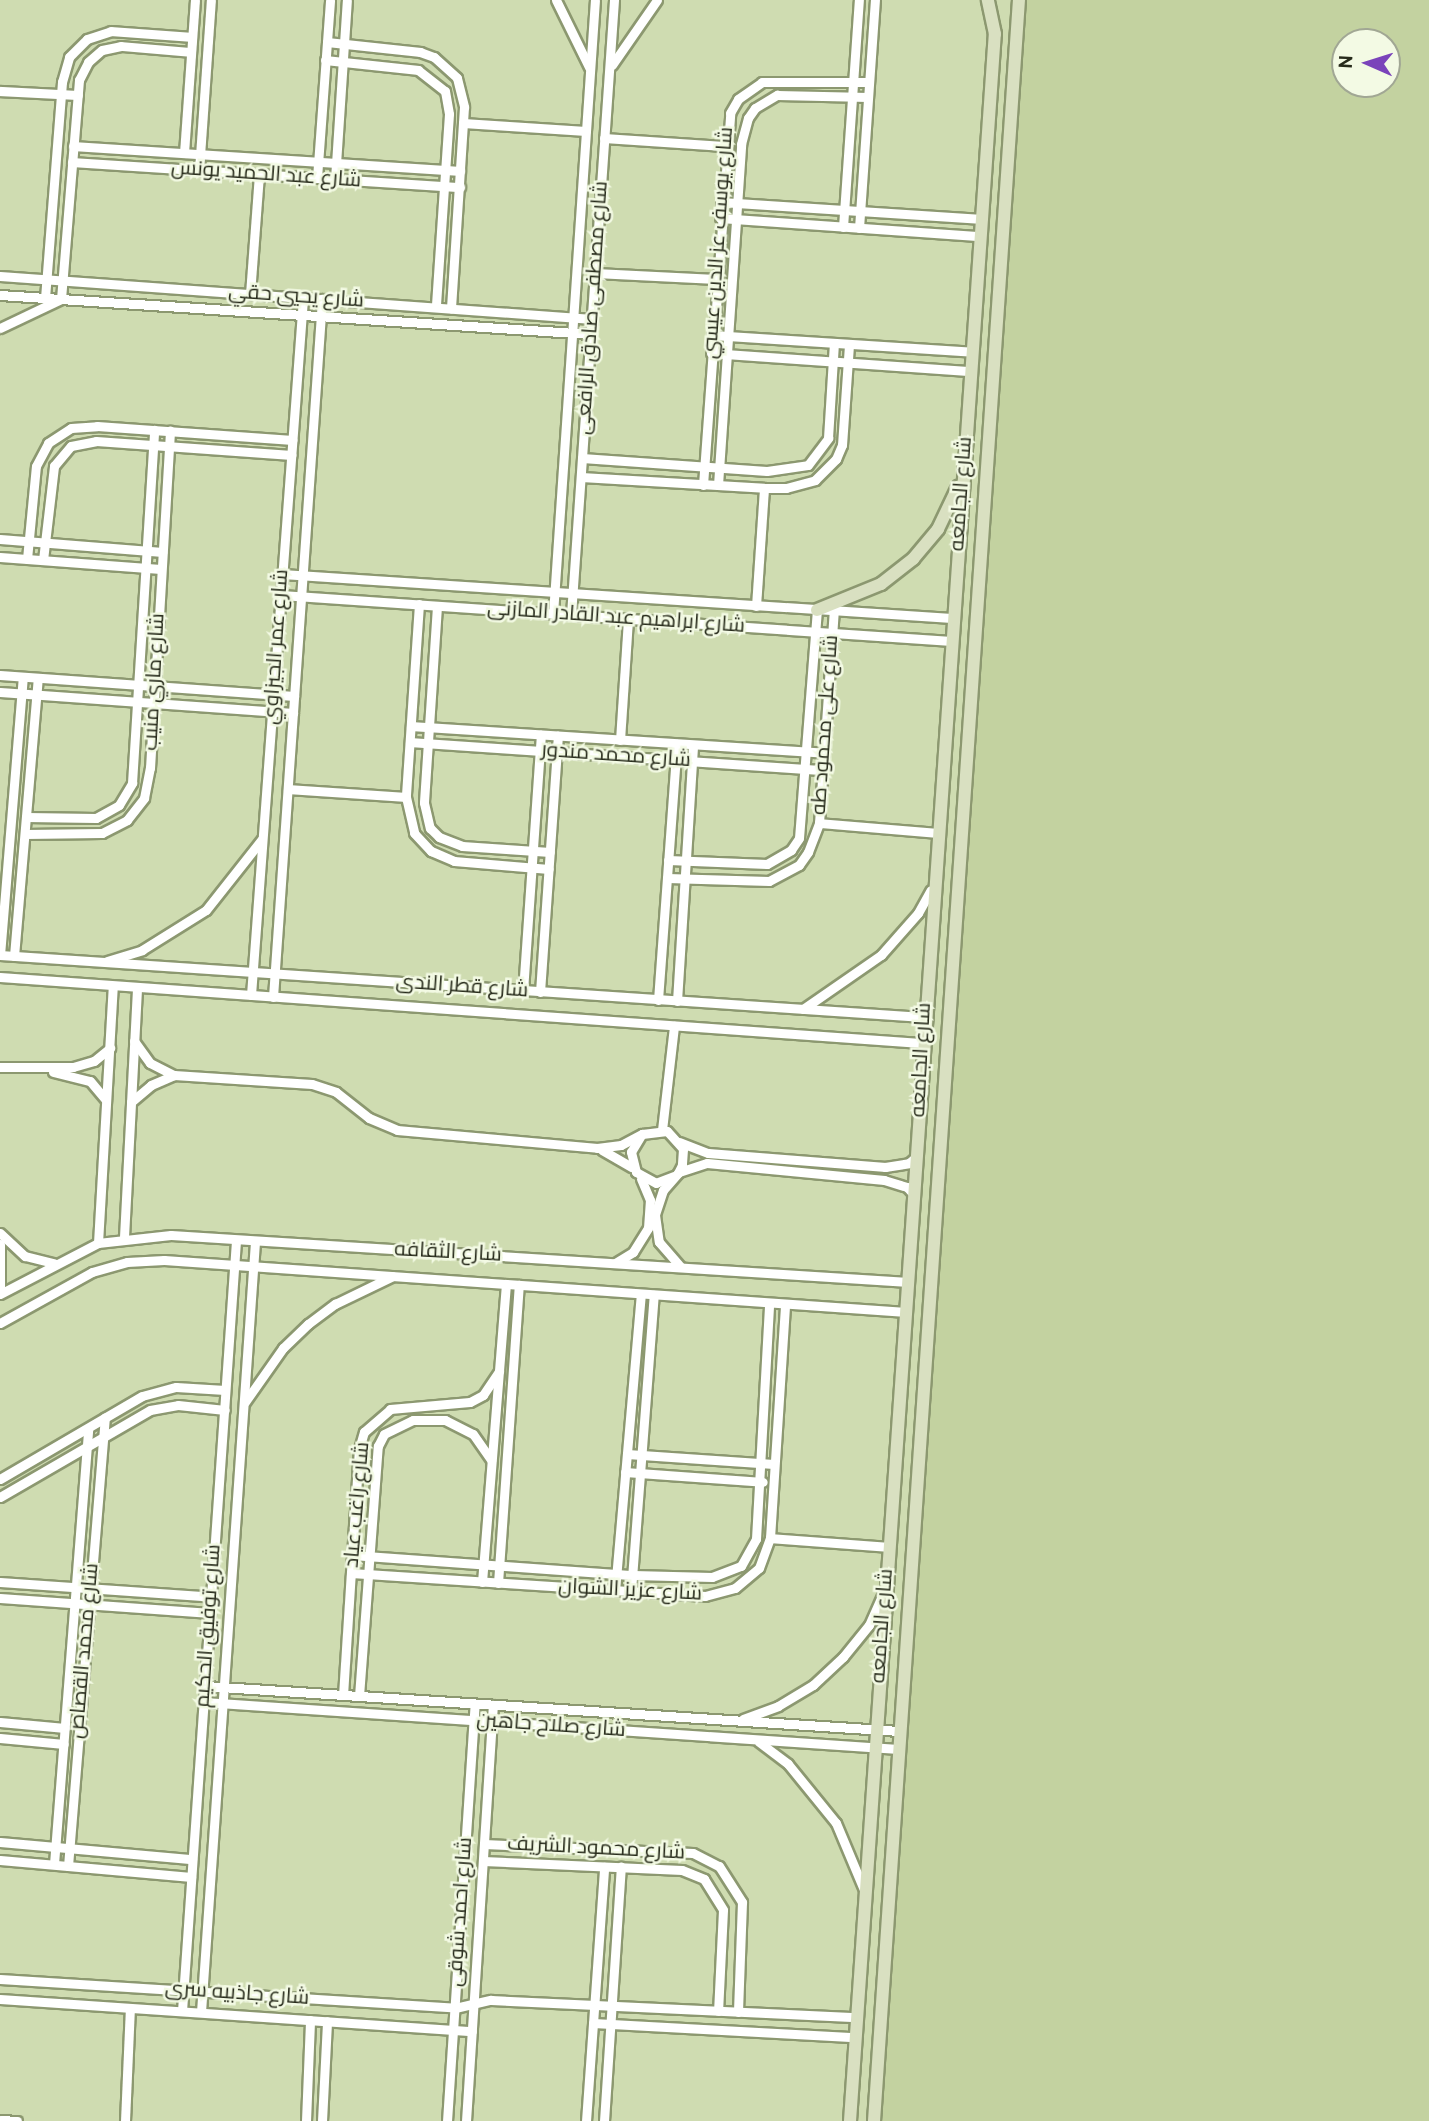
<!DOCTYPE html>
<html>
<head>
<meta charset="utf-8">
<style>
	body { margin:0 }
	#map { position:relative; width:1429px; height:2121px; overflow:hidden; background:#cfdcb1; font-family:Overpass,Cairo,sans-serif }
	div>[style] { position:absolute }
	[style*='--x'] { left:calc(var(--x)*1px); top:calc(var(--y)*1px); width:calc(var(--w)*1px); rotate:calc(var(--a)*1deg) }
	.built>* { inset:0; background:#c3d2a0 }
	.roads { filter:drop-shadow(2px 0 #8c9870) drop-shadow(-2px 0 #8c9870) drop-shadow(0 2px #8c9870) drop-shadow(0 -2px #8c9870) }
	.street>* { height:9px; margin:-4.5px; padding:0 4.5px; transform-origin:4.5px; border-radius:4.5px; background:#fff }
	.secondary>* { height:12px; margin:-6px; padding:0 6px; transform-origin:6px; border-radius:6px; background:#d9e0c1 }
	span { translate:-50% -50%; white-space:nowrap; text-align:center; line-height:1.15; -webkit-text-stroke:5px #f3fae4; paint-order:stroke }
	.street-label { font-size:21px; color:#272b1b }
	.north { position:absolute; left:1331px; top:28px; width:70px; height:70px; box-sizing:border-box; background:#f3fae4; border:2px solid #a1a794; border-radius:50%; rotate:273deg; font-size:19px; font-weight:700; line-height:28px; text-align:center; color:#272b1b }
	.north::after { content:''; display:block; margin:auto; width:24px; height:32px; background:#7a43ba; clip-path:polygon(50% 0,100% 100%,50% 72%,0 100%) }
</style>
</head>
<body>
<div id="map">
	<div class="built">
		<i style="clip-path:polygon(evenodd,1015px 0,1429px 0,1429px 2121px,869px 2121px,1015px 0,1345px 42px,1387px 42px,1387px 84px,1345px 84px,1345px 42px)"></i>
	</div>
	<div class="roads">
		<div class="street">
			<i style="--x:556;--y:0;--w:75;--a:63.8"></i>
			<i style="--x:327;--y:42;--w:94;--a:6.1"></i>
			<i style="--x:420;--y:52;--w:15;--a:20"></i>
			<i style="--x:434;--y:57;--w:31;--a:42"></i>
			<i style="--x:457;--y:78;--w:30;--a:76"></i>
			<i style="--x:464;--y:107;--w:202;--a:93.7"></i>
			<i style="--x:325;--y:60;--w:94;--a:6.1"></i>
			<i style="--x:418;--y:70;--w:34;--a:38"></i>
			<i style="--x:445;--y:91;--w:23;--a:80"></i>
			<i style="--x:449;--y:114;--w:193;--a:93.9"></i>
			<i style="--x:612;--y:65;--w:79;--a:-55.3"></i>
			<i style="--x:0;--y:91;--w:78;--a:2.9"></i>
			<i style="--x:463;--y:123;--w:123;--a:3.7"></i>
			<i style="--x:604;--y:138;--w:120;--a:3.8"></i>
			<i style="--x:73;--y:146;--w:388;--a:3.7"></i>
			<i style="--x:184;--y:153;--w:153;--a:-85.9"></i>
			<i style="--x:72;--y:162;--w:389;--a:3.7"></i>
			<i style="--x:199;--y:170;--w:170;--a:-86"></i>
			<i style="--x:317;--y:178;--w:178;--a:-85.8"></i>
			<i style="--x:335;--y:179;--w:179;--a:-86.2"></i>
			<i style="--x:721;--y:202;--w:262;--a:3.7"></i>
			<i style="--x:720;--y:218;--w:261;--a:4"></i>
			<i style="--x:843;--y:227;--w:228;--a:-86"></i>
			<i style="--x:859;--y:228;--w:229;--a:-86"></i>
			<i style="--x:595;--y:273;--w:121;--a:2.8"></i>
			<i style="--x:0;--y:276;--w:594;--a:4.15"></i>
			<i style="--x:250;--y:294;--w:120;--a:-85.7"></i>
			<i style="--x:0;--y:295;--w:592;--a:3.78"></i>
			<i style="--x:45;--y:298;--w:217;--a:-85.5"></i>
			<i style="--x:62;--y:82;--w:26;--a:-74"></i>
			<i style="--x:69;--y:57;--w:25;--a:-45"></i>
			<i style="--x:87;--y:39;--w:25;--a:-18"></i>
			<i style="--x:111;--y:31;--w:81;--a:4.2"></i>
			<i style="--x:0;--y:328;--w:68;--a:-25.4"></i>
			<i style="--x:61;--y:299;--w:220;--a:-85.3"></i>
			<i style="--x:79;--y:80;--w:20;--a:-63"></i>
			<i style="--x:88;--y:62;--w:18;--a:-41"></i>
			<i style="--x:102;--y:50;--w:19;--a:-12"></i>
			<i style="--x:121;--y:46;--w:70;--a:4.9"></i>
			<i style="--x:712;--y:335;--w:261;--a:3.7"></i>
			<i style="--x:711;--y:353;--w:261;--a:4"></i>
			<i style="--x:582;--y:458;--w:185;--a:4"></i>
			<i style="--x:767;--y:471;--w:41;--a:-8.3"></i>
			<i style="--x:808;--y:465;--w:34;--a:-53"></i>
			<i style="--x:828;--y:438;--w:95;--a:-86.4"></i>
			<i style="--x:581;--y:477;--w:183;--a:3.4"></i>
			<i style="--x:764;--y:488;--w:22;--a:0"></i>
			<i style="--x:786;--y:488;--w:30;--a:-15"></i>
			<i style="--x:815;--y:480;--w:30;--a:-45"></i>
			<i style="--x:836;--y:459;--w:15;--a:-67"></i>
			<i style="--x:842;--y:445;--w:101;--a:-86"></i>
			<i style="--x:703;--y:485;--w:373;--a:-85.8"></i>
			<i style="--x:730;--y:113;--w:16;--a:-60"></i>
			<i style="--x:738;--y:99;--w:29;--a:-35"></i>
			<i style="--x:762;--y:82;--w:107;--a:0"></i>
			<i style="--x:718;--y:485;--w:342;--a:-86.1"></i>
			<i style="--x:741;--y:144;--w:27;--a:-75"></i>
			<i style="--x:748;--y:118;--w:12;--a:-55"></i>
			<i style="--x:755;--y:108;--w:26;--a:-31"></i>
			<i style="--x:777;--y:95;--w:91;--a:1.3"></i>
			<i style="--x:0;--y:539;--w:163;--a:4.6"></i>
			<i style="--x:0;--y:557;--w:161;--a:4.3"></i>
			<i style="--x:27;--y:559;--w:93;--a:-84.5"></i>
			<i style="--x:36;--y:466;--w:26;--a:-62"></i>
			<i style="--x:48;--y:443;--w:27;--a:-33"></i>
			<i style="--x:71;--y:428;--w:26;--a:-4"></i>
			<i style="--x:97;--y:426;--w:196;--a:4.1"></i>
			<i style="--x:43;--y:560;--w:95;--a:-83.3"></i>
			<i style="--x:54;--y:466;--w:26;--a:-50"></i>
			<i style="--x:71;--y:446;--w:25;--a:-11"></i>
			<i style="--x:96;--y:441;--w:196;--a:4.1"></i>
			<i style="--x:282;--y:574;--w:671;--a:3.76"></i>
			<i style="--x:281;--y:595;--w:672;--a:3.93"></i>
			<i style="--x:419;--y:604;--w:193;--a:93.9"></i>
			<i style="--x:406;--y:797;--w:37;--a:77"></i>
			<i style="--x:414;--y:833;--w:25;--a:47"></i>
			<i style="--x:431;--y:851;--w:25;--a:23"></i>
			<i style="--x:454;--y:861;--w:95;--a:4.8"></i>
			<i style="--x:437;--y:606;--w:197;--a:93.8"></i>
			<i style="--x:424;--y:803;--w:26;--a:77"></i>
			<i style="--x:430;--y:828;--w:13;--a:45"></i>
			<i style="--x:439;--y:837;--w:25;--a:21"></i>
			<i style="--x:462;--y:846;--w:88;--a:3.9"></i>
			<i style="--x:756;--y:606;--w:118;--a:-86.1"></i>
			<i style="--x:553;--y:614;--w:615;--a:-86.09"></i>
			<i style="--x:571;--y:615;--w:617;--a:-86"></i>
			<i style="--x:0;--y:675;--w:295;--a:4.1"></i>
			<i style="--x:0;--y:692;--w:294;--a:4.1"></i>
			<i style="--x:411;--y:726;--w:414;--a:3.7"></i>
			<i style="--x:620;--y:740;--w:121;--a:-86.2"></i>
			<i style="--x:410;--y:742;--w:414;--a:3.9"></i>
			<i style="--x:288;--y:789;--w:118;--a:3.9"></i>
			<i style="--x:26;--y:817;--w:70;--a:0.8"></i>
			<i style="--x:96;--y:818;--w:26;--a:-29"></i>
			<i style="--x:119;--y:805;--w:26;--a:-59"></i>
			<i style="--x:132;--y:783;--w:354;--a:-86.4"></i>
			<i style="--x:819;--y:823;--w:118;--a:4.8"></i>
			<i style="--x:25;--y:834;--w:77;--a:-0.7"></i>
			<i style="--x:102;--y:833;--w:28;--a:-27"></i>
			<i style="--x:127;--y:820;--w:28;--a:-52"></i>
			<i style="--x:144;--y:798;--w:31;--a:-79"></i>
			<i style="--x:150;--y:768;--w:338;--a:-86.6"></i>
			<i style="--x:668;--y:860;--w:99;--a:2.3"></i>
			<i style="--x:767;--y:864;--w:28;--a:-30"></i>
			<i style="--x:791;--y:850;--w:14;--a:-56"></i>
			<i style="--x:799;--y:838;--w:229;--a:-85.5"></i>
			<i style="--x:667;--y:878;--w:102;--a:1.7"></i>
			<i style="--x:769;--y:881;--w:34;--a:-28"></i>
			<i style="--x:799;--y:865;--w:16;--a:-55"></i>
			<i style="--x:808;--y:852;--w:31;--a:-69"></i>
			<i style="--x:819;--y:823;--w:213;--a:-86"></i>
			<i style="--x:0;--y:955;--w:925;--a:3.84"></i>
			<i style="--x:0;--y:955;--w:279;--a:-85.3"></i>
			<i style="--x:14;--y:956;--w:279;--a:-85.1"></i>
			<i style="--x:107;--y:961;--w:37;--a:-17"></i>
			<i style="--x:142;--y:950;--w:75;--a:-32"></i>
			<i style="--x:206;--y:910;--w:90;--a:-51.7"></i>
			<i style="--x:0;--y:977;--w:923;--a:4.1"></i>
			<i style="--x:523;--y:991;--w:257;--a:-86"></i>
			<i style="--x:540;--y:992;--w:257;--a:-86"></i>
			<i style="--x:251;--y:995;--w:699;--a:-85.73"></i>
			<i style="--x:273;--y:997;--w:700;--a:-85.98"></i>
			<i style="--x:658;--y:1000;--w:257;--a:-85.8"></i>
			<i style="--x:677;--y:1001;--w:256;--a:-86.4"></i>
			<i style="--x:803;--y:1009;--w:95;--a:-34.7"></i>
			<i style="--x:881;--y:955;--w:56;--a:-48.6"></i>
			<i style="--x:918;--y:913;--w:26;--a:-61"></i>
			<i style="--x:134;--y:1041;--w:27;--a:54"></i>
			<i style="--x:150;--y:1063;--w:27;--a:27"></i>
			<i style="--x:174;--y:1075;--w:138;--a:3.7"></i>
			<i style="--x:312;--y:1084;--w:25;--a:18"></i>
			<i style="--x:336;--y:1092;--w:42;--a:38.2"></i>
			<i style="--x:369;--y:1118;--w:30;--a:23"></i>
			<i style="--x:397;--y:1130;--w:201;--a:5.1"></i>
			<i style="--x:597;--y:1148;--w:24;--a:-7"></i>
			<i style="--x:621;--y:1145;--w:24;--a:-28"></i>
			<i style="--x:0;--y:1067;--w:73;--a:0"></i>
			<i style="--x:73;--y:1067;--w:22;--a:-16"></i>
			<i style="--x:94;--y:1061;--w:21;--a:-39"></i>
			<i style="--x:53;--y:1072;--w:38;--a:14"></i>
			<i style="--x:90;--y:1081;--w:25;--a:50"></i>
			<i style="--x:131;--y:1102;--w:26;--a:-40"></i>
			<i style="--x:151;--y:1085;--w:25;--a:-23"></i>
			<i style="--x:662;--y:1130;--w:105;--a:-83.4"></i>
			<i style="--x:679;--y:1142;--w:31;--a:21"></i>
			<i style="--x:708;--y:1153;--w:178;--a:4.5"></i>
			<i style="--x:885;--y:1167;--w:24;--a:-9"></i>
			<i style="--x:909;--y:1163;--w:11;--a:-41"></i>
			<i style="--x:602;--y:1150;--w:34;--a:30"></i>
			<i style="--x:679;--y:1172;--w:29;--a:-18"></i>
			<i style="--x:707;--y:1163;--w:178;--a:5.5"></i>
			<i style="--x:884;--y:1180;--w:24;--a:17"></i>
			<i style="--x:907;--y:1187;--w:12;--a:48"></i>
			<i style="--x:674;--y:1176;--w:19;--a:159"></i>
			<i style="--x:656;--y:1183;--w:23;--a:-151"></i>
			<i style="--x:636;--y:1172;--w:21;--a:-104"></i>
			<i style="--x:631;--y:1152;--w:21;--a:-59"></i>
			<i style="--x:642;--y:1134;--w:25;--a:-7"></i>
			<i style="--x:667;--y:1131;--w:24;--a:48"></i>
			<i style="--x:683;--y:1149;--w:16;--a:94"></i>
			<i style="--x:682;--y:1165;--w:9;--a:117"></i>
			<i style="--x:678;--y:1173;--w:23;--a:131"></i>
			<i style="--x:663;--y:1190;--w:26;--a:108"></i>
			<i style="--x:655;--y:1215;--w:27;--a:82"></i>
			<i style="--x:659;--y:1242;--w:33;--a:49"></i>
			<i style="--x:0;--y:1233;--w:34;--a:43"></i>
			<i style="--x:25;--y:1256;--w:30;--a:14"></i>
			<i style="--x:124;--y:1237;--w:250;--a:-87"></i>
			<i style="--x:98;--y:1243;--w:257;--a:-86.7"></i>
			<i style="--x:0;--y:1244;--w:49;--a:90"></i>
			<i style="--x:615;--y:1263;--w:21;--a:-31"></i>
			<i style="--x:633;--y:1252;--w:28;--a:-58"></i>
			<i style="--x:648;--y:1228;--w:28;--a:-86"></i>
			<i style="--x:650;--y:1200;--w:23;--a:-113"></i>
			<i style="--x:0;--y:1294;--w:110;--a:-27.5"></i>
			<i style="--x:98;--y:1243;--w:73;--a:-6.3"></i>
			<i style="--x:171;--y:1235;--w:739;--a:3.64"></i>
			<i style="--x:0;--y:1323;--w:105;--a:-29"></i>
			<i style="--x:92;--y:1272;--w:36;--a:-16"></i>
			<i style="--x:127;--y:1262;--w:37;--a:-3"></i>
			<i style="--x:164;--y:1260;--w:744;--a:4.01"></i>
			<i style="--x:245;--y:1402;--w:66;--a:-54.9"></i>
			<i style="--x:283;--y:1348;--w:35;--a:-44"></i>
			<i style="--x:308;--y:1324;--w:34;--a:-37"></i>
			<i style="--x:335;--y:1304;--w:64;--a:-25.8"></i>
			<i style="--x:627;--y:1454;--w:147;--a:3.9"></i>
			<i style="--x:625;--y:1472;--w:138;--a:4.1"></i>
			<i style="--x:0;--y:1479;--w:164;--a:-30.3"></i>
			<i style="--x:142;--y:1396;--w:35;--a:-15"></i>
			<i style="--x:176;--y:1387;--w:49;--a:3.5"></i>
			<i style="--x:0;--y:1497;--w:173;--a:-30.1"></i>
			<i style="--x:150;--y:1410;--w:28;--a:-10"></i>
			<i style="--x:178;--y:1405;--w:47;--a:6.1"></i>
			<i style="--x:770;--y:1538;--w:119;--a:4.3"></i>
			<i style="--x:352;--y:1555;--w:282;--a:4.1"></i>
			<i style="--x:633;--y:1575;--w:79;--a:1.5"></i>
			<i style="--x:712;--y:1577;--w:31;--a:-21"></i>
			<i style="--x:741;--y:1566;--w:31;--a:-61"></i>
			<i style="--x:756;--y:1539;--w:236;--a:-86.8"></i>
			<i style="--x:351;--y:1573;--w:355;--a:3.7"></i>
			<i style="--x:705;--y:1596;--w:31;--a:-15"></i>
			<i style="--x:735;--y:1588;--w:31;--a:-40"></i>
			<i style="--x:759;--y:1568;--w:32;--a:-70"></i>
			<i style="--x:770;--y:1538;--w:234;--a:-86.3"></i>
			<i style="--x:0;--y:1582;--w:213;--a:4"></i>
			<i style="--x:482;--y:1582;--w:299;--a:-85.4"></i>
			<i style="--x:498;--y:1583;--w:299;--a:-86"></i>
			<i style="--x:615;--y:1590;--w:297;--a:-85"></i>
			<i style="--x:631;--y:1591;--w:297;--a:-85.6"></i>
			<i style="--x:0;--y:1598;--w:211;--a:4.1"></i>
			<i style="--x:205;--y:1686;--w:695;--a:3.71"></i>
			<i style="--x:343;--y:1695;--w:247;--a:-86.3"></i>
			<i style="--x:359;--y:1449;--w:18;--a:-74"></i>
			<i style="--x:364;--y:1432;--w:35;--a:-41"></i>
			<i style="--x:390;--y:1409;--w:80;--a:-5"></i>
			<i style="--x:470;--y:1402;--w:15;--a:-28"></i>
			<i style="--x:483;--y:1395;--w:29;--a:-56"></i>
			<i style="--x:359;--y:1696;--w:251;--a:-85.7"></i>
			<i style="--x:378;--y:1446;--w:13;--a:-63"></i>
			<i style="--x:384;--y:1434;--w:32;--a:-26"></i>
			<i style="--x:413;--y:1420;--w:32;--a:0"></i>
			<i style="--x:445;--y:1420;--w:31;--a:27"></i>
			<i style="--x:473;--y:1434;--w:32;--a:55"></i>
			<i style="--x:204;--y:1702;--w:696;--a:3.87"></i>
			<i style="--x:743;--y:1719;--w:37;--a:-20"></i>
			<i style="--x:778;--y:1706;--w:41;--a:-31"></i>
			<i style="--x:813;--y:1685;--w:41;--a:-43"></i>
			<i style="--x:843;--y:1657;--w:41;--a:-50.9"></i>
			<i style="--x:869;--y:1625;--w:36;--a:-66"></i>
			<i style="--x:0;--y:1722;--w:65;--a:5.3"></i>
			<i style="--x:0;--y:1738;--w:64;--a:5.4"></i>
			<i style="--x:759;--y:1742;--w:36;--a:37"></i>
			<i style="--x:788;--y:1764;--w:76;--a:50.9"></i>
			<i style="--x:836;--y:1823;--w:73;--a:67.3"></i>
			<i style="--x:0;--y:1842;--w:193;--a:5.1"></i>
			<i style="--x:484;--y:1844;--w:209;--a:2.5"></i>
			<i style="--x:693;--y:1853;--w:29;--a:27"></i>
			<i style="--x:719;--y:1866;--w:43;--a:57.4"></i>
			<i style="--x:742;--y:1902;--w:110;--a:92.1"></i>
			<i style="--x:0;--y:1860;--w:192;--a:5.1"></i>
			<i style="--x:483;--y:1861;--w:199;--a:2.6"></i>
			<i style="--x:682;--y:1870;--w:24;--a:22"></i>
			<i style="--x:704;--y:1879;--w:36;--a:58"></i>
			<i style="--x:723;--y:1910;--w:101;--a:92.8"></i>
			<i style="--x:54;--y:1864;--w:437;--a:-85.5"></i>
			<i style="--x:68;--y:1866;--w:450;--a:-85.3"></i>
			<i style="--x:0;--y:1979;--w:456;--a:3.6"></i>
			<i style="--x:455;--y:2008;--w:37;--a:-13"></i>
			<i style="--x:491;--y:2000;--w:366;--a:2.7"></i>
			<i style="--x:0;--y:1999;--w:473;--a:3.9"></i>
			<i style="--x:182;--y:2011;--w:773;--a:-85.99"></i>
			<i style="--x:201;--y:2012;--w:773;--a:-85.99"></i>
			<i style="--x:593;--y:2023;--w:262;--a:3.1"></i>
			<i style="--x:0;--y:2120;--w:17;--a:3"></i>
			<i style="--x:125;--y:2121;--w:113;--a:-87.5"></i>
			<i style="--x:306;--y:2121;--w:101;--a:-87.7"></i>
			<i style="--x:322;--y:2121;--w:100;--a:-87.1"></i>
			<i style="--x:447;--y:2121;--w:418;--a:-86.2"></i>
			<i style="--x:466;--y:2121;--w:417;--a:-86.3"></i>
			<i style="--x:586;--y:2121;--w:255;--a:-85.9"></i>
			<i style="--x:604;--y:2121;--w:255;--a:-86.2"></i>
		</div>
		<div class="secondary">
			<i style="--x:817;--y:610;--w:69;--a:-22.1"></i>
			<i style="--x:881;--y:584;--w:41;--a:-38"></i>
			<i style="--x:913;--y:559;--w:39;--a:-50"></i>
			<i style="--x:938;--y:529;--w:47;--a:-64.5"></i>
			<i style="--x:850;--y:2121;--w:2092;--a:-86.03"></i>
			<i style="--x:995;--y:34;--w:35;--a:-102"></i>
			<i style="--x:874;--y:2121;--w:2126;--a:-86.09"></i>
		</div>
	</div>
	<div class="street-label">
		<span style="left:266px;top:175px;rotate:4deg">شارع عبد الحميد يونس</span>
		<span style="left:719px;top:243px;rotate:-86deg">شارع يوسف عز الدين عيسي</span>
		<span style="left:296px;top:297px;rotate:4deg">شارع يحيي حقي</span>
		<span style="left:593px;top:308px;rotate:-86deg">شارع مصطفى صادق الرافعى</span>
		<span style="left:962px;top:494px;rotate:-86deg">شارع الجامعه</span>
		<span style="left:616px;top:618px;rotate:4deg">شارع ابراهيم عبد القادر المازنى</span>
		<span style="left:277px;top:647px;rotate:-86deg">شارع عمر الجيزاوي</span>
		<span style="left:155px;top:682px;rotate:-87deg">شارع ماري منيب</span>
		<span style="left:826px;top:725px;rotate:-86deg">شارع على محمود طه</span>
		<span style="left:616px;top:756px;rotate:4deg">شارع محمد مندور</span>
		<span style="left:462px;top:987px;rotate:4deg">شارع قطر الندى</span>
		<span style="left:922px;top:1060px;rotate:-87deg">شارع الجامعه</span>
		<span style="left:448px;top:1253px;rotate:3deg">شارع الثقافه</span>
		<span style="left:358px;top:1505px;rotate:-85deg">شارع راغب عياد</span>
		<span style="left:630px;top:1591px;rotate:3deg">شارع عزيز الشوان</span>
		<span style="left:209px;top:1626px;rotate:-86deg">شارع توفيق الحكيم</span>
		<span style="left:883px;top:1626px;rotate:-86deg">شارع الجامعه</span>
		<span style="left:85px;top:1651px;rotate:-85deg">شارع محمد القصاص</span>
		<span style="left:551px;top:1726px;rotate:4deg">شارع صلاح جاهين</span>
		<span style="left:596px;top:1849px;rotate:3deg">شارع محمود الشريف</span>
		<span style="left:461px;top:1912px;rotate:-86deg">شارع احمد شوقى</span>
		<span style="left:237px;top:1994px;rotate:4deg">شارع جاذبيه سرى</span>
	</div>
	<div class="north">N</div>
</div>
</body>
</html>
